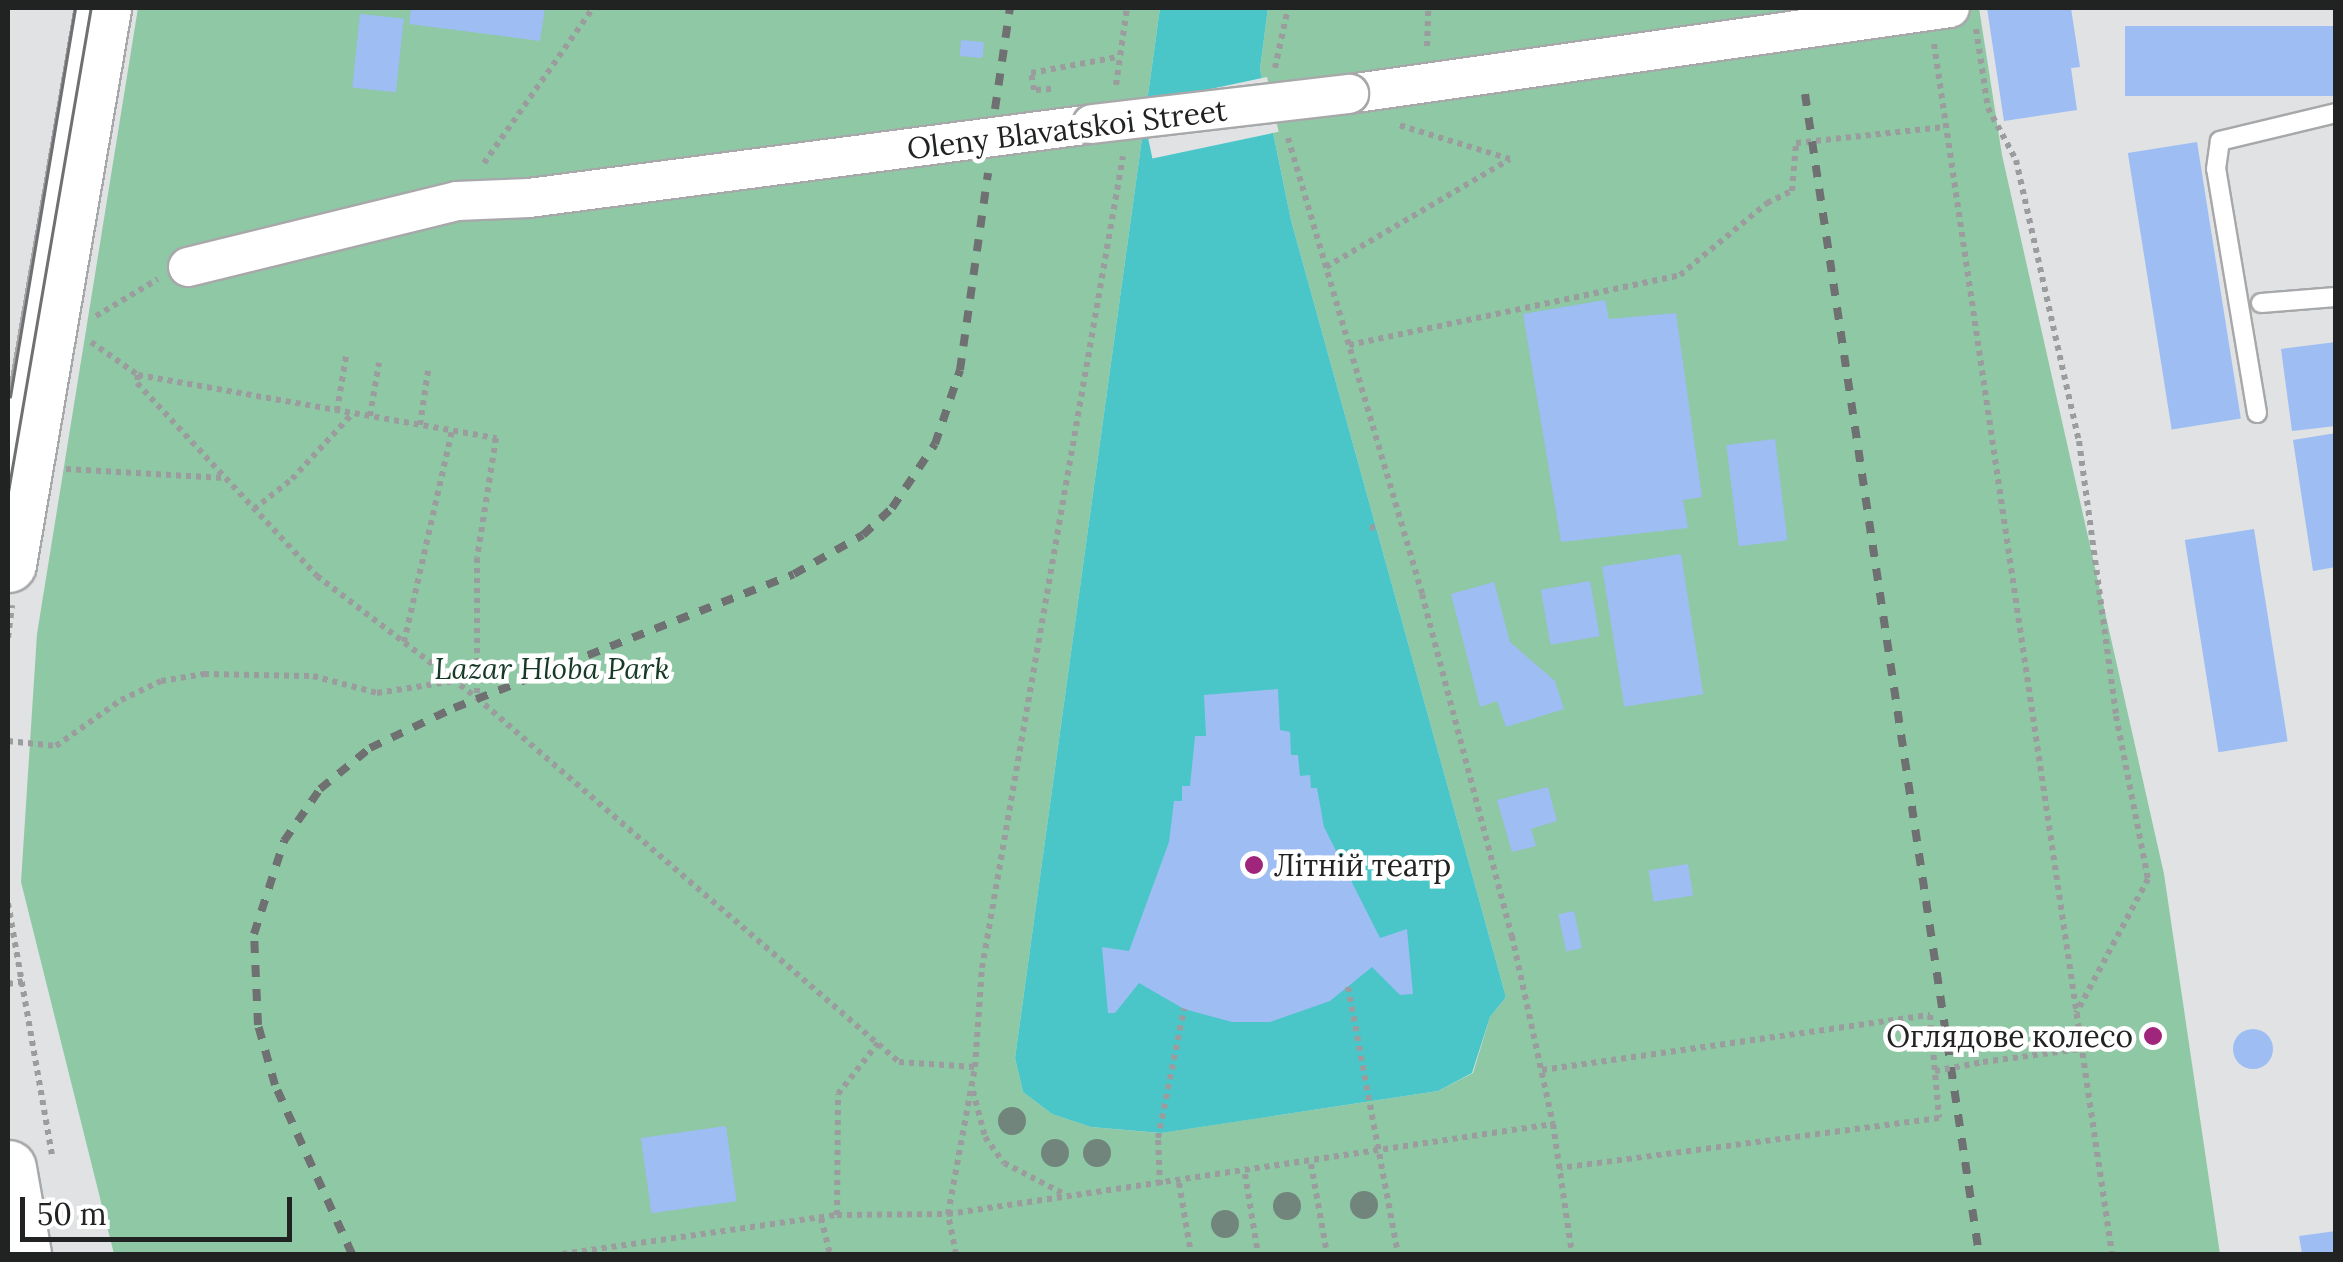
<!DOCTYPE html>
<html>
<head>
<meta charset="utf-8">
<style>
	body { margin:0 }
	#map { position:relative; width:2343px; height:1262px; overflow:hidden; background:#e0e2e4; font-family:Lora,serif }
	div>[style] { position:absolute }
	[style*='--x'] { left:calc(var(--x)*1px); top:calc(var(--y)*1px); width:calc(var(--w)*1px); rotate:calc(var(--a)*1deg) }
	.green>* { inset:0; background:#8fc8a4 }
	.water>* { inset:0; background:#4bc6c8 }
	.pier>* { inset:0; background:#e0e2e4; transform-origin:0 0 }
	.building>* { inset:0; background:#9dbdf3; transform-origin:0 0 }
	.round { border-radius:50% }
	.path>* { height:6px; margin-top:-3px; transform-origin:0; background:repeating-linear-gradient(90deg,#9b9c9d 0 5px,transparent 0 10px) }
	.roads { filter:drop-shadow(2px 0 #a7a8aa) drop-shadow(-2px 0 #a7a8aa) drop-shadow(0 2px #a7a8aa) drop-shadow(0 -2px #a7a8aa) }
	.lane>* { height:18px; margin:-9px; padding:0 9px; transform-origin:9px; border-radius:9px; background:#fff }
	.street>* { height:38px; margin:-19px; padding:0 19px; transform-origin:19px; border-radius:19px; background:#fff }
	.primary>* { height:55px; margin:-27.5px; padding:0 27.5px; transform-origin:27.5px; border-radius:27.5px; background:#fff }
	.tram>* { height:2.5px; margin:-1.25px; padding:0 1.25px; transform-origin:1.25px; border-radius:1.25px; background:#6f7071 }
	.rail>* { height:8px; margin-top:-4px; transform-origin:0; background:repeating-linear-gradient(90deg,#6f7071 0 12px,transparent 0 24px) }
	.path-bridge>* { height:6px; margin-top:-3px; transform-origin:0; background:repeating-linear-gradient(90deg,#9b9c9d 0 5px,transparent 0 10px) }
	.bridges { filter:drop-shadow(2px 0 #a7a8aa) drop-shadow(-2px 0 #a7a8aa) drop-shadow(0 2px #a7a8aa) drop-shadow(0 -2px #a7a8aa) }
	.street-bridge>* { height:38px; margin:-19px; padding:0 19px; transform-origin:19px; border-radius:19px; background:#fff }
	.trees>* { width:28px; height:28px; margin:-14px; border-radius:50%; background:#71857c }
	.dots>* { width:28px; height:28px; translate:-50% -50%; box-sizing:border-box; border:5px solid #fff; border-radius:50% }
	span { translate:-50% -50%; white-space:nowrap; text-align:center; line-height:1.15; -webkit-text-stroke:9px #fff; paint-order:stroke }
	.street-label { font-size:30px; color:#212222 }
	.park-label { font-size:30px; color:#163926; font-style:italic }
	.poi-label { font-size:30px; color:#212222 }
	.left { translate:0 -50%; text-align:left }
	.right { translate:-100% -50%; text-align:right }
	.frame { position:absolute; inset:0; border:10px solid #212222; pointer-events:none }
	.scale { position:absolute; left:20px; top:1197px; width:272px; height:45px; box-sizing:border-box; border:5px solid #212222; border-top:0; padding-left:12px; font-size:30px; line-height:35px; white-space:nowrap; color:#212222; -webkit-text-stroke:8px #fff; paint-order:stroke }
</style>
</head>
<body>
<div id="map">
	<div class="green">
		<i style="clip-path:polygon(138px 8px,1160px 8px,1015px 1058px,1023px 1092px,1052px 1114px,1091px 1127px,1160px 1133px,1438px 1091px,1473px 1073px,1490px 1017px,1506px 997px,1291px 220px,1260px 69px,1268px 8px,1979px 8px,2002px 155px,2164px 874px,2220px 1254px,114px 1254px,21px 882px,37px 634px)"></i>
	</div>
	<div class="water">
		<i style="clip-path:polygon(1160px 8px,1268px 8px,1260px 69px,1291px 220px,1506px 997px,1490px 1017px,1472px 1073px,1438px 1091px,1161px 1133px,1091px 1127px,1052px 1114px,1023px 1092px,1015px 1058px)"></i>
	</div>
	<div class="pier">
		<i style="left:1267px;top:77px;width:56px;height:129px;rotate:78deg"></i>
	</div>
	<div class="building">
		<i style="clip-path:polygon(411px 8px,545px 8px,540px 41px,409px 24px)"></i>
		<i style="clip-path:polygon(1987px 8px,2071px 8px,2080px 67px,2071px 68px,2077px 110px,2004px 121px)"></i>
		<i style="left:360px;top:14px;width:44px;height:74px;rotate:6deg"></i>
		<i style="left:2336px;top:26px;width:70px;height:211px;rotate:90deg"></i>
		<i style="left:961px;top:40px;width:23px;height:16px;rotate:5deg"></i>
		<i style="left:2197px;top:142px;width:280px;height:70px;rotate:81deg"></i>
		<i style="clip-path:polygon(1605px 300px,1609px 319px,1676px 313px,1702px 497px,1683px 500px,1688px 528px,1561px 542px,1523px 314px)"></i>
		<i style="clip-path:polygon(2336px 342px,2336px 426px,2292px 431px,2281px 349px)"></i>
		<i style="clip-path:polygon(2336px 433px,2336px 567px,2313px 571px,2293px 440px)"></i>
		<i style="left:1775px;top:439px;width:102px;height:49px;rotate:83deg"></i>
		<i style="left:2254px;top:529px;width:215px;height:70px;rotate:81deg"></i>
		<i style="left:1681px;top:554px;width:142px;height:80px;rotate:81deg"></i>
		<i style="left:1590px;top:581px;width:56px;height:50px;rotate:80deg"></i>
		<i style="clip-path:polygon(1494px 582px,1510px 642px,1555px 681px,1564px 709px,1506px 727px,1497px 701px,1480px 707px,1451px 594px)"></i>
		<i style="clip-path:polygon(1278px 689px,1280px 730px,1290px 732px,1291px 755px,1298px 755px,1300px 776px,1310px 775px,1311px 788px,1317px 788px,1324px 827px,1380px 938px,1407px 929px,1413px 994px,1400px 995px,1372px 967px,1330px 1001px,1270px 1022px,1232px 1022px,1184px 1009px,1139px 983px,1115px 1013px,1108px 1013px,1102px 947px,1129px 951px,1169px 842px,1174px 801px,1182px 801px,1182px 786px,1190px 786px,1195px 736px,1206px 736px,1204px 695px)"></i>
		<i style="clip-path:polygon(1548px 787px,1557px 821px,1531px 829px,1536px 846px,1512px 852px,1497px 800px)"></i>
		<i style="left:1688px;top:864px;width:32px;height:40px;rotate:81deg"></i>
		<i style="left:1574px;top:911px;width:38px;height:16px;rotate:78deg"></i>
		<i class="round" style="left:2233px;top:1029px;width:40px;height:40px"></i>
		<i style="left:726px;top:1126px;width:76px;height:86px;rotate:82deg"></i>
		<i style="clip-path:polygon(2336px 1231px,2336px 1254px,2302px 1254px,2299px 1236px)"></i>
	</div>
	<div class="path">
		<i style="--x:1976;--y:29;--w:80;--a:81.4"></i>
		<i style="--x:1988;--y:108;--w:59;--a:61.7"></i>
		<i style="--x:2016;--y:160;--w:288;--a:77.4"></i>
		<i style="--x:2079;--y:441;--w:277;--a:82.3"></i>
		<i style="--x:2116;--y:716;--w:166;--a:78.9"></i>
		<i style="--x:2148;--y:879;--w:152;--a:118.2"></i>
		<i style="--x:1934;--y:44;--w:1223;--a:81.63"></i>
		<i style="--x:1427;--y:46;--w:38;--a:-88"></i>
		<i style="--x:1275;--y:68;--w:61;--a:-77.8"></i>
		<i style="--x:1116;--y:85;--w:78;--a:-81.9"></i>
		<i style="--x:1051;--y:89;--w:17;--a:177"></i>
		<i style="--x:1034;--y:90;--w:17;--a:-100"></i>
		<i style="--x:1031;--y:73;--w:87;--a:-10.5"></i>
		<i style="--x:1288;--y:138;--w:475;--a:73.6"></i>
		<i style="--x:1422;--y:594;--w:354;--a:75.3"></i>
		<i style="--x:1512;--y:936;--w:192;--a:77.7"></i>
		<i style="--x:1553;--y:1124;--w:131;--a:81.7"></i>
		<i style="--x:484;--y:163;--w:189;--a:-54.9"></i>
		<i style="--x:1326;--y:267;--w:213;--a:-30.4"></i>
		<i style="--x:1510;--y:159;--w:116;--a:-163"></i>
		<i style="--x:96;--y:316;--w:72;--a:-30.8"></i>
		<i style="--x:91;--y:342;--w:57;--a:35.1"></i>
		<i style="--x:138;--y:375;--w:8;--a:97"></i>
		<i style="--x:137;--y:383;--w:264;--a:47"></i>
		<i style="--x:317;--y:576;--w:201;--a:37.3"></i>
		<i style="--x:477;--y:698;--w:557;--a:40.78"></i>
		<i style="--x:899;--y:1062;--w:76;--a:3.8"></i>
		<i style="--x:1349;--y:345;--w:338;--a:-11.9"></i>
		<i style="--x:1680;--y:275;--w:113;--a:-39.6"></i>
		<i style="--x:1767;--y:203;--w:28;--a:-26"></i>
		<i style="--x:1792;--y:191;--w:48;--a:-85.2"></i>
		<i style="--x:1796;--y:143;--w:149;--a:-6.2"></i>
		<i style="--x:138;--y:375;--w:364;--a:10"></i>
		<i style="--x:496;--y:438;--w:121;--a:99"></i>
		<i style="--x:477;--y:558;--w:139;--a:90"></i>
		<i style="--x:337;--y:411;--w:56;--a:-80.7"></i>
		<i style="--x:370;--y:416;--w:54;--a:-80.4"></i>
		<i style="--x:420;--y:425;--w:55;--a:-81.6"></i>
		<i style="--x:66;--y:469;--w:158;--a:3.3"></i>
		<i style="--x:254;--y:509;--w:48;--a:-38.3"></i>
		<i style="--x:292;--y:479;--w:90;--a:-47.3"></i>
		<i style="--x:1370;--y:528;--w:6;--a:-9"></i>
		<i style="--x:8;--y:638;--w:33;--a:-83"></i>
		<i style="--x:404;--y:642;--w:216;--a:-77.2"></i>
		<i style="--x:8;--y:741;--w:48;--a:5.9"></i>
		<i style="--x:56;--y:746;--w:80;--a:-35.3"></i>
		<i style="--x:121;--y:700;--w:44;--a:-25.4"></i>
		<i style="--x:161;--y:681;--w:44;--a:-9.2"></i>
		<i style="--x:204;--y:674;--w:109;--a:1.1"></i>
		<i style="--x:313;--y:676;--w:66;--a:14.9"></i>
		<i style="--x:377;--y:693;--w:78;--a:-8.9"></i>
		<i style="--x:8;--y:903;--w:255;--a:80.1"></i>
		<i style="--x:8;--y:984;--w:16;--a:-11"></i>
		<i style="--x:1348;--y:987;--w:272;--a:79.4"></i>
		<i style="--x:1983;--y:1062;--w:99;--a:-7.6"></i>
		<i style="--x:1542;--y:1070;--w:392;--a:-8.1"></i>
		<i style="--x:1930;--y:1015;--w:103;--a:85"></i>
		<i style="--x:1939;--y:1118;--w:382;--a:172.5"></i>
		<i style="--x:973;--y:1091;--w:48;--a:75.4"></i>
		<i style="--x:985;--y:1137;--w:32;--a:54"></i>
		<i style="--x:1004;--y:1163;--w:68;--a:27.3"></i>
		<i style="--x:1311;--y:1164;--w:91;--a:79.9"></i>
		<i style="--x:1245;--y:1174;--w:81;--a:80.8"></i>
		<i style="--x:1179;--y:1183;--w:72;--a:80.4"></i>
		<i style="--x:1160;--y:1185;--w:47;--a:-92.4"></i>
		<i style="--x:1158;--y:1138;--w:132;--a:-78.6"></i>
		<i style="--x:837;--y:1215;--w:121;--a:-89.5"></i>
		<i style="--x:838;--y:1094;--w:65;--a:-51.9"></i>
		<i style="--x:821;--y:1218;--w:37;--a:76"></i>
		<i style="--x:562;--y:1254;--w:278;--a:-8.1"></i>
		<i style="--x:837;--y:1215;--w:111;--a:-0.5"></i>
		<i style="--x:948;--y:1214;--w:612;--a:-8.46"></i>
		<i style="--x:956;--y:1254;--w:41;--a:-101.3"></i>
		<i style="--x:948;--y:1214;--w:149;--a:-79.6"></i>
		<i style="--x:975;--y:1067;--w:99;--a:-86"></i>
		<i style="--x:982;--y:968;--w:824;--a:-80.15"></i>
	</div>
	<div class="roads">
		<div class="lane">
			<i style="--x:2261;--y:303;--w:75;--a:-4.6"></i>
			<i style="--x:2257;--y:413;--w:247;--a:-99.5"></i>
			<i style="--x:2216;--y:169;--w:28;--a:-82"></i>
			<i style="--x:2220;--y:141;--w:119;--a:-13.6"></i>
		</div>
		<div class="street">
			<i style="--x:1349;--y:94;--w:607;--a:-8.14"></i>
			<i style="--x:188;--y:267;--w:277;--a:-13.8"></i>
			<i style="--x:457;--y:201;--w:72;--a:-2.4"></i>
			<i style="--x:529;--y:198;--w:568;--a:-7.49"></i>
		</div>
		<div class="primary">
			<i style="--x:8;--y:564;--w:564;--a:-80.3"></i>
			<i style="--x:8;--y:1168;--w:87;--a:80.1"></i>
		</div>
	</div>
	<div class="tram">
		<i style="--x:10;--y:397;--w:394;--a:-80.5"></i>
		<i style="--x:8;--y:492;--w:491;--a:-80.3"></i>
	</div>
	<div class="rail">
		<i style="--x:1805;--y:94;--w:1173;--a:81.47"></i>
		<i style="--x:995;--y:109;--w:102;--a:-81.6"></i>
		<i style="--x:352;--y:1254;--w:186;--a:-114.5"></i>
		<i style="--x:275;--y:1085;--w:62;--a:-105.8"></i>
		<i style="--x:258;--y:1025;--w:91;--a:-92.5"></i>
		<i style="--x:254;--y:934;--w:98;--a:-72.1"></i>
		<i style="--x:284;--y:841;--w:63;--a:-55.3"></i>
		<i style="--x:320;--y:789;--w:65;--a:-39.4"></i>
		<i style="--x:370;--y:748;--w:93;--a:-25.5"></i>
		<i style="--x:454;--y:708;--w:365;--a:-21.5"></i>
		<i style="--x:794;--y:574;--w:79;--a:-29.5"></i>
		<i style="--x:863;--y:535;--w:40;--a:-43"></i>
		<i style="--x:892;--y:508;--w:77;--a:-56.1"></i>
		<i style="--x:935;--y:444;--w:78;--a:-71.3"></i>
		<i style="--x:960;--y:370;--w:199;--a:-81.9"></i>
	</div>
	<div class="path-bridge">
		<i style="--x:1935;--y:1071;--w:49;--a:-10.6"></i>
	</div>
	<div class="bridges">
		<div class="street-bridge">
			<i style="--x:1092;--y:124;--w:259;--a:-6.7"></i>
		</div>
	</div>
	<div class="trees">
		<i style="left:1012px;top:1121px"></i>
		<i style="left:1055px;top:1153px"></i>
		<i style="left:1097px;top:1153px"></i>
		<i style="left:1364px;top:1205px"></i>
		<i style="left:1287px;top:1206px"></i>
		<i style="left:1225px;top:1224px"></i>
	</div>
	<div class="dots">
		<i style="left:1254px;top:865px;background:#a0267c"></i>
		<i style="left:2153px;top:1036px;background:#a0267c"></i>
	</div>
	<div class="street-label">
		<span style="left:1067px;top:129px;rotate:-7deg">Oleny Blavatskoi Street</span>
	</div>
	<div class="park-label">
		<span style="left:552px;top:668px">Lazar Hloba Park</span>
	</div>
	<div class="poi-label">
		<span class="left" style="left:1274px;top:865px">Літній театр</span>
		<span class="right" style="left:2133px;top:1036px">Оглядове колесо</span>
	</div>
	<div class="frame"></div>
	<div class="scale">50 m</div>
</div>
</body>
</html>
